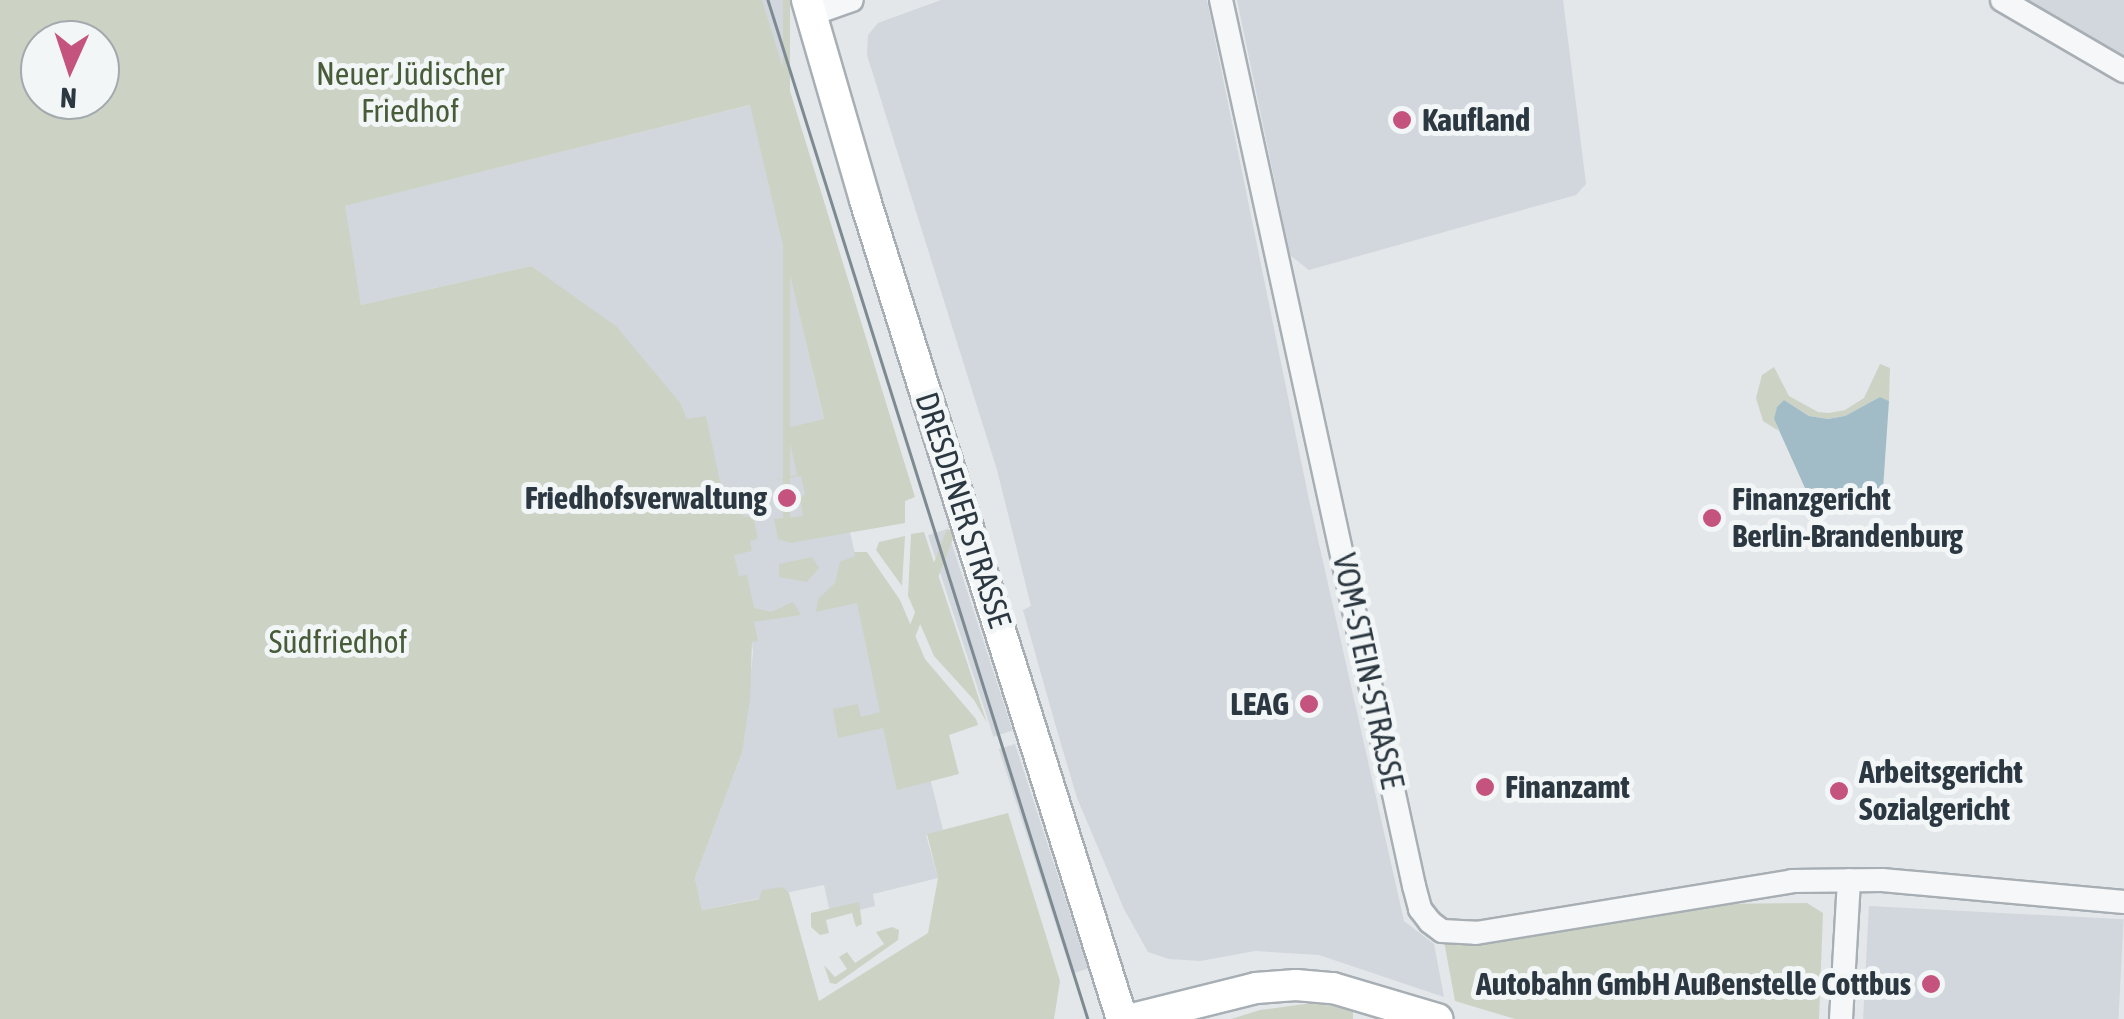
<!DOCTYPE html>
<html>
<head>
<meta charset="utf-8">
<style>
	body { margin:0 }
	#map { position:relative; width:2124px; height:1019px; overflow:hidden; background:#e3e7ea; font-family:"Asap Condensed",sans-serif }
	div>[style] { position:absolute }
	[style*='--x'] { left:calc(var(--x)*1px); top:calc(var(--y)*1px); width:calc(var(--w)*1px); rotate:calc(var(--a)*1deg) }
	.built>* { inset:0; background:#d1d7dc; transform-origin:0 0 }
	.green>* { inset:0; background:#ccd3c5; transform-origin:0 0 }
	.water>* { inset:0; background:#a1bcc7 }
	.roads { filter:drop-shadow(2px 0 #a8afb4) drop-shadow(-2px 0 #a8afb4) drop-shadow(0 2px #a8afb4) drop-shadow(0 -2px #a8afb4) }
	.minor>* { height:22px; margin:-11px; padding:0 11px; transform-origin:11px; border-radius:11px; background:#f5f7f9 }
	.major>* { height:30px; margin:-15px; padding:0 15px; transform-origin:15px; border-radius:15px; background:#fff }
	.tram>* { height:2.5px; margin:-1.25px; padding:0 1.25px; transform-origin:1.25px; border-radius:1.25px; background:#7e8a92 }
	.dots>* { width:28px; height:28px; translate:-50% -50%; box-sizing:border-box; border:5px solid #f3f6f7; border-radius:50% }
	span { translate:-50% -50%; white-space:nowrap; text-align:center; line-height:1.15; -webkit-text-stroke:10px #f3f6f7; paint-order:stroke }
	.park-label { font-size:32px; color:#485c3a }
	.poi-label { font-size:32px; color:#2c3841; font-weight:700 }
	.left { translate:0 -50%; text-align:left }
	.right { translate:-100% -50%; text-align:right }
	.street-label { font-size:32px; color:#2c3841 }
	.north { position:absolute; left:20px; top:20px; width:100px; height:100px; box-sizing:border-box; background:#f3f6f7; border:2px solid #a3aaae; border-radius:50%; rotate:183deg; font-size:28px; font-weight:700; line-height:40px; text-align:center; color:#2c3841 }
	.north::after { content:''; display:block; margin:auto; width:35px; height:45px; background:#c4537e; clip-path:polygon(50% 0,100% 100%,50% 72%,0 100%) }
</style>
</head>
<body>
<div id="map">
	<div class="built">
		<i style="left:762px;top:0;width:21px;height:542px"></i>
		<i style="clip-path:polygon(941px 0,1207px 0,1308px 495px,1404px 921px,1434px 944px,1444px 997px,1319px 955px,1255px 951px,1200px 961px,1169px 959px,1148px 952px,1124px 909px,1077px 798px,1056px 727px,1023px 610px,1031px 606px,997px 470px,867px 55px,868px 35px,878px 23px)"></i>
		<i style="clip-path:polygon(1237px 0,1563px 0,1586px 184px,1576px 195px,1309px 270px,1290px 255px)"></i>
		<i style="clip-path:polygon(2016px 0,2124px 0,2124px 65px)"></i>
		<i style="clip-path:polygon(751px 105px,900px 748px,921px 742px,943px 830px,926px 835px,938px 878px,873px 894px,875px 906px,831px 917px,824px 885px,702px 910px,695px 878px,742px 753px,753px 653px,750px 620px,719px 502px,681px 404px,531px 266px,361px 305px,344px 206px)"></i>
		<i style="left:947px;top:529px;width:212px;height:20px;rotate:72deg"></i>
		<i style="left:1015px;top:744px;width:236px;height:17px;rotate:72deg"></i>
		<i style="left:1869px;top:906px;width:255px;height:113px;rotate:3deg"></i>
	</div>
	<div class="green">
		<i style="clip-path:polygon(evenodd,0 0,762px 0,915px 497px,905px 501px,905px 523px,790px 543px,778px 539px,774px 519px,803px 516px,800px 499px,805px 494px,801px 476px,767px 481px,797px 475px,787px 428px,824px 419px,750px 105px,345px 206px,361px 305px,531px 266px,616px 326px,681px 404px,687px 419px,706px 416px,727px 514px,742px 511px,744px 517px,753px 516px,758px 539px,750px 541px,752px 551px,734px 555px,739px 576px,747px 575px,754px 608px,771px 612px,793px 602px,801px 615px,754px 622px,758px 641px,752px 642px,750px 699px,742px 753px,695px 878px,702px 910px,759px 899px,762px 890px,783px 887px,789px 893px,819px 1001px,928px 933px,938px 878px,927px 834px,1008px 813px,1060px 981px,1054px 1019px,0 1019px,0 0,100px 40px,100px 100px,40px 100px,40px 40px,100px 40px)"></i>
		<i style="left:783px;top:0;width:7px;height:533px"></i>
		<i style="clip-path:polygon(1880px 364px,1890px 368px,1889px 401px,1880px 397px,1845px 416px,1828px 419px,1809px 416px,1784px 400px,1774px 419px,1779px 431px,1763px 421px,1756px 398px,1762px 375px,1774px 367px,1789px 396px,1818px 412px,1829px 413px,1845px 410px,1864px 398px)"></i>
		<i style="left:947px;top:529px;width:9px;height:179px;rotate:21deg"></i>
		<i style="clip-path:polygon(924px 532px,987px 723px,974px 700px,934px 656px,908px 596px,911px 534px)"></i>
		<i style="clip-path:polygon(905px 536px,902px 586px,876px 550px,879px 542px)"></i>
		<i style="clip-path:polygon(854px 552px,867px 552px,900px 600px,925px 659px,976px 719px,978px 725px,949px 735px,959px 774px,897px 790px,883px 728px,838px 738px,833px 709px,858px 704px,861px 717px,880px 712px,857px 603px,816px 612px,818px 599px,835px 583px,840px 562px,855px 556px)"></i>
		<i style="clip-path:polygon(812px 557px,819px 568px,807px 582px,779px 577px,779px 564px)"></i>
		<i style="clip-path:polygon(859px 902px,862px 924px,856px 927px,852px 913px,826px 920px,829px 933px,820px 935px,811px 927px,811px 913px)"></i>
		<i style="clip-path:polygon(1807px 903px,1823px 913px,1819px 1019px,1515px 1019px,1455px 1001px,1444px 941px,1477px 945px,1526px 932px,1710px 904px)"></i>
		<i style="clip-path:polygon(892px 927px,899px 930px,898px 940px,836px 984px,830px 983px,824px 965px,835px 977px,847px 969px,839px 957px,847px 952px,855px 963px,884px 944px,876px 932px)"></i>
		<i style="clip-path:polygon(1312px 1003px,1353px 1009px,1353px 1019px,1231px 1019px,1260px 1010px)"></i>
	</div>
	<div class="water">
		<i style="clip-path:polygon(1880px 397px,1889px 401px,1882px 504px,1842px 512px,1809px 497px,1774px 419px,1777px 407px,1784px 400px,1809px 416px,1828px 419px,1845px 416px)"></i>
	</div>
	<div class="roads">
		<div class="minor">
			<i style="--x:1221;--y:0;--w:907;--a:77.71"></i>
			<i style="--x:1414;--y:886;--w:24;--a:75"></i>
			<i style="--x:1420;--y:909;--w:16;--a:52"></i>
			<i style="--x:1430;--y:922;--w:15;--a:37"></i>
			<i style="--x:1442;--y:931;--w:34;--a:3"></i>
			<i style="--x:1476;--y:933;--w:320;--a:-9.3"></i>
			<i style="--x:1792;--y:881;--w:90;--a:-0.6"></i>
			<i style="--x:1882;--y:880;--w:243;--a:5.2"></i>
			<i style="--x:2002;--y:0;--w:141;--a:30.2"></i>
			<i style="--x:812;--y:14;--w:42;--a:-19.3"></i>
			<i style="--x:1841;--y:1019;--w:139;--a:-86.7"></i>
		</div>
		<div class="major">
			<i style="--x:807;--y:0;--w:208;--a:73.8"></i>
			<i style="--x:865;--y:200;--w:858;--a:72.58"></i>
			<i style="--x:1132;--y:1019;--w:128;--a:-14"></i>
			<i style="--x:1256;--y:988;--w:40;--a:-4.3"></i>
			<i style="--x:1296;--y:985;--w:37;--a:5"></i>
			<i style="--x:1333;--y:988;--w:109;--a:16.6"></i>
		</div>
	</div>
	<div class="tram">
		<i style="--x:768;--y:0;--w:1068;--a:72.57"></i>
	</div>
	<div class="dots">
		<i style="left:1402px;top:120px;background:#c4537e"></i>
		<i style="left:787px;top:498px;background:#c4537e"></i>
		<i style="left:1712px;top:518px;background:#c4537e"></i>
		<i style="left:1309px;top:704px;background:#c4537e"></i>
		<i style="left:1485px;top:787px;background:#c4537e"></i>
		<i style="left:1839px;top:791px;background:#c4537e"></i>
		<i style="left:1931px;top:984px;background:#c4537e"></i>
	</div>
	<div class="park-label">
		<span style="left:410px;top:93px">Neuer Jüdischer<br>Friedhof</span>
		<span style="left:338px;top:642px">Südfriedhof</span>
	</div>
	<div class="poi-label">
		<span class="left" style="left:1422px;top:120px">Kaufland</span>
		<span class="right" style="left:767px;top:498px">Friedhofsverwaltung</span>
		<span class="left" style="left:1732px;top:518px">Finanzgericht<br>Berlin-Brandenburg</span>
		<span class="right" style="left:1289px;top:704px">LEAG</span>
		<span class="left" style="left:1859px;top:791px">Arbeitsgericht<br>Sozialgericht</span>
		<span class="left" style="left:1505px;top:787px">Finanzamt</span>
		<span class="right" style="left:1911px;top:984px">Autobahn GmbH Außenstelle Cottbus</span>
	</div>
	<div class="street-label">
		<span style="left:963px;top:510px;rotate:72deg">DRESDENER STRASSE</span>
		<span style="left:1368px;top:671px;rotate:78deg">VOM-STEIN-STRASSE</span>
	</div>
	<div class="north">N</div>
</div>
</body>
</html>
